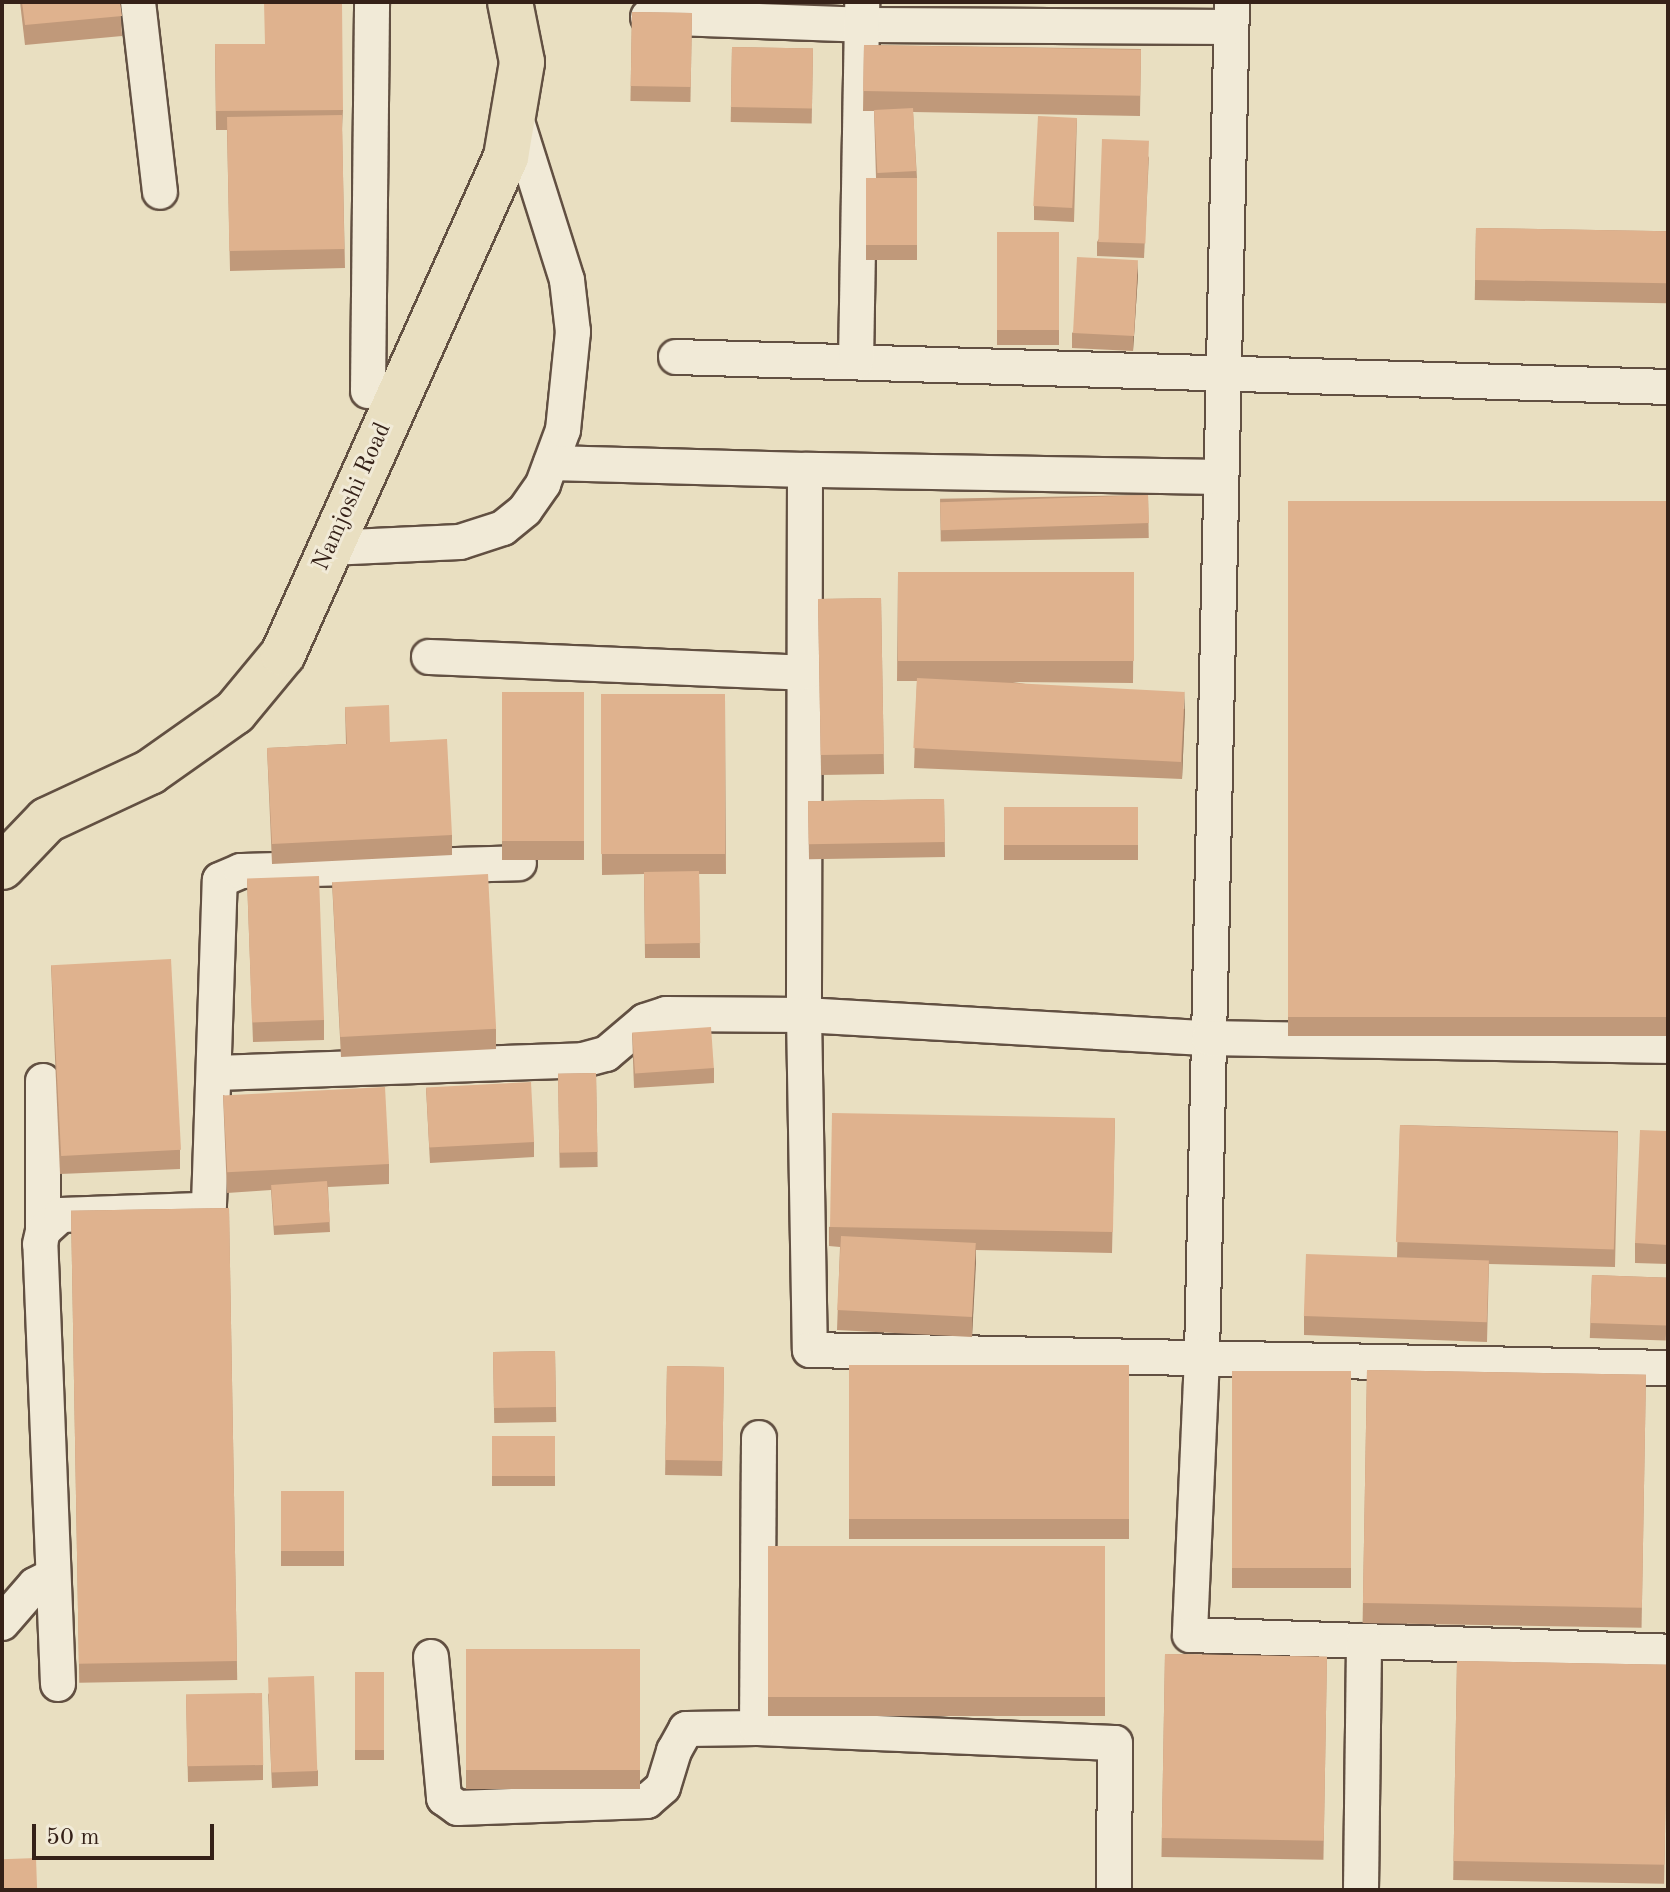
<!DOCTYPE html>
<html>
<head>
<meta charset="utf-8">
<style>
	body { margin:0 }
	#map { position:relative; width:1670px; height:1892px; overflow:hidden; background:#e9dfc1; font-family:"Old Standard TT",serif }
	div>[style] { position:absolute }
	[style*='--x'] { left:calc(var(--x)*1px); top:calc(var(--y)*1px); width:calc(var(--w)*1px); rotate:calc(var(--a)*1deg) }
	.roads { filter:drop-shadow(2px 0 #625042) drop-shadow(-2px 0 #625042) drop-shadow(0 2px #625042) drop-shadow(0 -2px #625042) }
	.minor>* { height:34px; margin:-17px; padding:0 17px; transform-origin:17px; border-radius:17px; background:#f1ead7 }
	.major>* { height:44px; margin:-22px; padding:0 22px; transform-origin:22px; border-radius:22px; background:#e9dfc1 }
	.wall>* { inset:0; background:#c0997a; transform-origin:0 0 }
	.shaded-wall>* { inset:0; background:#9c7d63 }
	.building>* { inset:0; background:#dfb28e; transform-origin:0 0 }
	span { translate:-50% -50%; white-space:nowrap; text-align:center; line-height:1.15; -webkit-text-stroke:6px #f1ead7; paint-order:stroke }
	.street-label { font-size:24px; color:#352118 }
	.frame { position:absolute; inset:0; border:4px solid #352118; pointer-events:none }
	.scale { position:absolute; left:32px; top:1824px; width:182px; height:36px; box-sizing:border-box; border:4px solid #352118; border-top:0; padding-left:10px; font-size:24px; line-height:28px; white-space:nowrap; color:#352118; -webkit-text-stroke:6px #f1ead7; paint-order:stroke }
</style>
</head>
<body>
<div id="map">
	<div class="roads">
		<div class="minor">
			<i style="--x:138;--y:2;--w:191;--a:83.4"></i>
			<i style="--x:1232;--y:2;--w:1355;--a:91.27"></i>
			<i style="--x:1202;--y:1357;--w:278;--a:92.5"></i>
			<i style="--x:1190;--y:1635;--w:478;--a:2"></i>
			<i style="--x:648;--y:17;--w:221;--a:2.1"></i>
			<i style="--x:869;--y:25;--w:362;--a:0.3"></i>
			<i style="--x:676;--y:357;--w:992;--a:1.73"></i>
			<i style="--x:856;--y:362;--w:360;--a:-89"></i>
			<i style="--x:368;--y:391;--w:389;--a:-89.4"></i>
			<i style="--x:551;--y:463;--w:254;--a:1.6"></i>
			<i style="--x:1221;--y:477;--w:416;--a:-179"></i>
			<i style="--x:805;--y:470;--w:545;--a:90.11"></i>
			<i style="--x:804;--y:1015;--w:335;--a:89"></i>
			<i style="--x:810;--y:1350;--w:858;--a:1.2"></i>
			<i style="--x:329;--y:548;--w:131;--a:-2.6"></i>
			<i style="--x:460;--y:542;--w:45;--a:-18"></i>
			<i style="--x:503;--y:528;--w:28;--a:-39"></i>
			<i style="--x:525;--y:510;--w:32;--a:-55"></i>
			<i style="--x:543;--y:484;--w:58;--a:-69.7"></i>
			<i style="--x:563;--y:430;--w:99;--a:-84.2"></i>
			<i style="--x:573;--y:332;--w:52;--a:-96.6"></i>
			<i style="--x:567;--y:280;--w:173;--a:-107.5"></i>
			<i style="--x:429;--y:657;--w:376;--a:2.4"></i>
			<i style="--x:216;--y:1073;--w:367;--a:-2"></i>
			<i style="--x:583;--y:1060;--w:24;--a:-15"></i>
			<i style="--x:606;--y:1054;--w:51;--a:-40.2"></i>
			<i style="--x:645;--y:1021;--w:22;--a:-18"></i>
			<i style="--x:666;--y:1014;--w:138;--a:0.4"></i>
			<i style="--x:804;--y:1015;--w:406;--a:3.3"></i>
			<i style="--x:1209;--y:1038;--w:459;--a:1"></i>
			<i style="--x:43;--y:1081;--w:150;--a:90"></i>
			<i style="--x:2;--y:1623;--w:50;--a:-49"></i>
			<i style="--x:35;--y:1585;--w:20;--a:-27"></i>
			<i style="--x:431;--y:1657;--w:142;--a:84.7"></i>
			<i style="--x:444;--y:1798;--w:17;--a:36"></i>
			<i style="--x:458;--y:1808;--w:189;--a:-2.1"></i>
			<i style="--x:647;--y:1801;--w:21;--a:-41"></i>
			<i style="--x:663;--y:1787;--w:38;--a:-73"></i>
			<i style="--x:674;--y:1751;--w:25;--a:-61"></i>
			<i style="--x:686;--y:1729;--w:71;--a:-0.8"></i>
			<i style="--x:757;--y:1728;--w:358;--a:2.4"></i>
			<i style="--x:1115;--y:1743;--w:147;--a:90.4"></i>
			<i style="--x:58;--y:1684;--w:440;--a:-92.3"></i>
			<i style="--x:40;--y:1244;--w:13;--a:-77"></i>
			<i style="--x:43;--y:1231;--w:24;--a:-42"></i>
			<i style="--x:61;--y:1215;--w:138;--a:-2.1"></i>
			<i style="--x:199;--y:1210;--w:11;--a:-27"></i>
			<i style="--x:209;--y:1205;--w:325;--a:-88.1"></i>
			<i style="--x:220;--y:880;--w:23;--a:-23"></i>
			<i style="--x:241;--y:871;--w:278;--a:-1.6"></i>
			<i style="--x:757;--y:1728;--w:290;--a:-89.6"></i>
			<i style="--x:1361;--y:1890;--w:249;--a:-89.3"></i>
		</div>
		<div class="major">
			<i style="--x:2;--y:867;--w:65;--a:-46.2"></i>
			<i style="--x:47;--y:820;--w:114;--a:-25"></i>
			<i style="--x:150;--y:772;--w:104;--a:-35.2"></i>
			<i style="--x:235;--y:712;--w:75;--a:-50.4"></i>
			<i style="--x:283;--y:654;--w:545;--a:-65.83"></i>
			<i style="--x:506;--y:157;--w:96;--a:-80.4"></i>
			<i style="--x:522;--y:62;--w:61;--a:-101.3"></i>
		</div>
	</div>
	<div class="wall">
		<i style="clip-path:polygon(20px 2px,120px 2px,122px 36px,25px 45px)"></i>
		<i style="left:632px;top:12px;width:60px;height:89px;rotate:1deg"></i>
		<i style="clip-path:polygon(215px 44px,343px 110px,342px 129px,345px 268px,230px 271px,227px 130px,216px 130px)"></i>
		<i style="clip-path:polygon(864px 45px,1141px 49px,1140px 116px,913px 112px,917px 178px,917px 260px,866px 260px,866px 178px,876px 178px,874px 111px,863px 111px)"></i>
		<i style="left:732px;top:47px;width:81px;height:75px;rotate:1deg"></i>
		<i style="clip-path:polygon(1077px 118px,1074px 222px,1034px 220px,1034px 206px)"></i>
		<i style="clip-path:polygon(1149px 156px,1144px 258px,1097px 256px,1097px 242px)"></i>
		<i style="left:1476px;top:228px;width:192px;height:72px;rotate:1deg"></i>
		<i style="left:997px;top:232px;width:62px;height:113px"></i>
		<i style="clip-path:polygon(1138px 275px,1133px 351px,1072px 348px,1072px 333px)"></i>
		<i style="left:1148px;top:495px;width:43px;height:208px;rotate:89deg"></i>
		<i style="left:1288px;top:501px;width:380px;height:535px"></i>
		<i style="clip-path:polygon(898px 572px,1134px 574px,1133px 683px,1013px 682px,1185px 709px,1182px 779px,914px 768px,917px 681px,897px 681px)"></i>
		<i style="left:881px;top:598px;width:176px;height:63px;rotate:89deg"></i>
		<i style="left:502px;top:692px;width:82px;height:168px"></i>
		<i style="clip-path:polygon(725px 694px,726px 874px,699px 874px,700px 958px,645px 958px,644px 874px,602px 875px,601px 695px)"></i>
		<i style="clip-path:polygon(345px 707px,452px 835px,452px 855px,272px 864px,267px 748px,346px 744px)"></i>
		<i style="left:944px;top:799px;width:58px;height:136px;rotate:89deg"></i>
		<i style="left:1004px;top:807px;width:134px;height:53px"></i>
		<i style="clip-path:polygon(247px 879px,324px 1020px,324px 1040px,253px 1042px)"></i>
		<i style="clip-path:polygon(332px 882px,496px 1029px,496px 1049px,341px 1057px)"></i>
		<i style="clip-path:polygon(51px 965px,180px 1150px,180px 1169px,60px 1174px)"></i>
		<i style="clip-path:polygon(632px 1033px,714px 1068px,714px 1083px,634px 1088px)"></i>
		<i style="left:596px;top:1073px;width:94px;height:38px;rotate:89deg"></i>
		<i style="clip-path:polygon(426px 1088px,534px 1142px,534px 1157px,430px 1163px)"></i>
		<i style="clip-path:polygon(223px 1095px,389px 1164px,389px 1184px,328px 1187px,330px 1232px,274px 1235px,271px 1190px,227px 1193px)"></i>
		<i style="clip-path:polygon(1115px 1119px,1112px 1253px,976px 1250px,972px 1337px,837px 1330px,840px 1247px,829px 1246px,829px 1227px)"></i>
		<i style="clip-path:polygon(1400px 1125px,1618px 1131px,1615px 1267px,1489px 1264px,1487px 1342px,1304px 1335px,1304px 1316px,1397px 1258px)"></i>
		<i style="clip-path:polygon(1668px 1131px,1668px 1264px,1635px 1263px,1635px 1243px)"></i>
		<i style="left:229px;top:1208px;width:472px;height:158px;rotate:89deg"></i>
		<i style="left:1592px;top:1275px;width:76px;height:63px;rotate:2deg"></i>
		<i style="left:555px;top:1351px;width:71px;height:62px;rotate:89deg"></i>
		<i style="left:849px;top:1365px;width:280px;height:174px"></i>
		<i style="left:667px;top:1366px;width:57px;height:109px;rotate:1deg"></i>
		<i style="left:1367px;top:1370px;width:279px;height:253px;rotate:1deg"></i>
		<i style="left:1232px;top:1371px;width:119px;height:217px"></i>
		<i style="left:492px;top:1436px;width:63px;height:50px"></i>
		<i style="left:281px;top:1491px;width:63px;height:75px"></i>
		<i style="left:1105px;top:1546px;width:170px;height:337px;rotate:90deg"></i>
		<i style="left:466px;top:1649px;width:174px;height:140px"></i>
		<i style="left:1165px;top:1654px;width:162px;height:203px;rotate:1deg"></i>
		<i style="left:1457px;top:1661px;width:211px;height:219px;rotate:1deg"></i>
		<i style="left:355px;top:1672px;width:29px;height:88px"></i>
		<i style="clip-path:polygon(268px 1693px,318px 1771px,318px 1786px,272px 1788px)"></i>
		<i style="clip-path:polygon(186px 1695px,263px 1765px,263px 1780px,188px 1782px)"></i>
	</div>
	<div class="shaded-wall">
		<i style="clip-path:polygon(1138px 260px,1138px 275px,1133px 351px,1133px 336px)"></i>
		<i style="clip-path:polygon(1185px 690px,1185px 709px,1182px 779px,1182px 760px)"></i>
		<i style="clip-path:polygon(976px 1244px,976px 1264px,972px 1337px,972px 1318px)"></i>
	</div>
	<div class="building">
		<i style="clip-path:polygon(22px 2px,120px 2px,122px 16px,25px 25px)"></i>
		<i style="clip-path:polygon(264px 2px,342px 2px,343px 110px,216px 111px,215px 44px,265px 44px)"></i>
		<i style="left:632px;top:12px;width:60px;height:74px;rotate:1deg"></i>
		<i style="left:864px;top:45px;width:277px;height:46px;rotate:1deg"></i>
		<i style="left:732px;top:47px;width:81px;height:60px;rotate:1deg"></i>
		<i style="left:913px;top:108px;width:63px;height:39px;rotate:87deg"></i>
		<i style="left:342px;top:115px;width:134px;height:115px;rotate:89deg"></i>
		<i style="left:1038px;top:116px;width:39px;height:90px;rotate:3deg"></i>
		<i style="left:1102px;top:139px;width:47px;height:103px;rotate:2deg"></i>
		<i style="left:866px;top:178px;width:51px;height:67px"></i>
		<i style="left:1476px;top:228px;width:192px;height:52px;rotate:1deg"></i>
		<i style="left:997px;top:232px;width:62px;height:98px"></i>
		<i style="left:1077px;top:257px;width:61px;height:76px;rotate:3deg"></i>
		<i style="left:1148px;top:495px;width:28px;height:208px;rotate:88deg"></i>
		<i style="left:1288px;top:501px;width:380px;height:516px"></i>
		<i style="left:898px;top:572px;width:236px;height:89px"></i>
		<i style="left:881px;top:598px;width:156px;height:63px;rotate:89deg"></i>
		<i style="left:917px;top:678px;width:268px;height:70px;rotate:3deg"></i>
		<i style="left:502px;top:692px;width:82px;height:149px"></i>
		<i style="left:725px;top:694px;width:160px;height:124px;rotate:90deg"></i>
		<i style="clip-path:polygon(389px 705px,390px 742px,447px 739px,452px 835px,272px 844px,267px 748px,347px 744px,345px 707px)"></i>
		<i style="left:944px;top:799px;width:43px;height:136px;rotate:89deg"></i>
		<i style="left:1004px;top:807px;width:134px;height:38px"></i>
		<i style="left:699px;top:871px;width:72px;height:55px;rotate:89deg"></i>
		<i style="left:488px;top:874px;width:155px;height:156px;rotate:87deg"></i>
		<i style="left:319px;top:876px;width:144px;height:72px;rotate:88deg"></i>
		<i style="left:171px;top:959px;width:191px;height:120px;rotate:87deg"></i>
		<i style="left:711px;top:1027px;width:41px;height:79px;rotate:86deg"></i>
		<i style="left:596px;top:1073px;width:79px;height:38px;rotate:89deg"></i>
		<i style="left:531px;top:1082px;width:60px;height:105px;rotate:87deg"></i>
		<i style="left:385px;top:1087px;width:77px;height:162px;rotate:87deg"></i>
		<i style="left:832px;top:1113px;width:283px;height:114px;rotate:1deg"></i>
		<i style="left:1400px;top:1125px;width:218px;height:117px;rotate:2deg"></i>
		<i style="clip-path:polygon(1640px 1130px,1668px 1131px,1668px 1245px,1635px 1243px)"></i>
		<i style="left:327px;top:1181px;width:41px;height:56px;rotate:86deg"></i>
		<i style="left:229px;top:1208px;width:453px;height:158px;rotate:89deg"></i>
		<i style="left:841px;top:1236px;width:135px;height:74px;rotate:3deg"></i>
		<i style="left:1306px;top:1254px;width:183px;height:62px;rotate:2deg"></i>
		<i style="left:1592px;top:1275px;width:76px;height:48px;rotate:2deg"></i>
		<i style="left:555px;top:1351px;width:56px;height:62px;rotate:89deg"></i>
		<i style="left:849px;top:1365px;width:280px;height:154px"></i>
		<i style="left:667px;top:1366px;width:57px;height:94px;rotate:1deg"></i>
		<i style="left:1367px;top:1370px;width:279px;height:233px;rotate:1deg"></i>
		<i style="left:1232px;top:1371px;width:119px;height:197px"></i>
		<i style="left:492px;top:1436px;width:63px;height:40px"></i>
		<i style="left:281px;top:1491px;width:63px;height:60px"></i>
		<i style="left:1105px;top:1546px;width:151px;height:337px;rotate:90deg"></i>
		<i style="left:466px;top:1649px;width:174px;height:121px"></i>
		<i style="left:1165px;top:1654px;width:162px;height:184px;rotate:1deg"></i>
		<i style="left:1457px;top:1661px;width:211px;height:200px;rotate:1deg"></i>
		<i style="left:355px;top:1672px;width:29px;height:78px"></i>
		<i style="left:314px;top:1676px;width:95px;height:46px;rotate:88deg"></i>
		<i style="left:262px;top:1693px;width:72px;height:76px;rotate:89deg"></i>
		<i style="left:36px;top:1858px;width:32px;height:34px;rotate:88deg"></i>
	</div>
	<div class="street-label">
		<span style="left:353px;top:497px;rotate:-66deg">Namjoshi Road</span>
	</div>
	<div class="frame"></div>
	<div class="scale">50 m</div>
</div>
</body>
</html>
